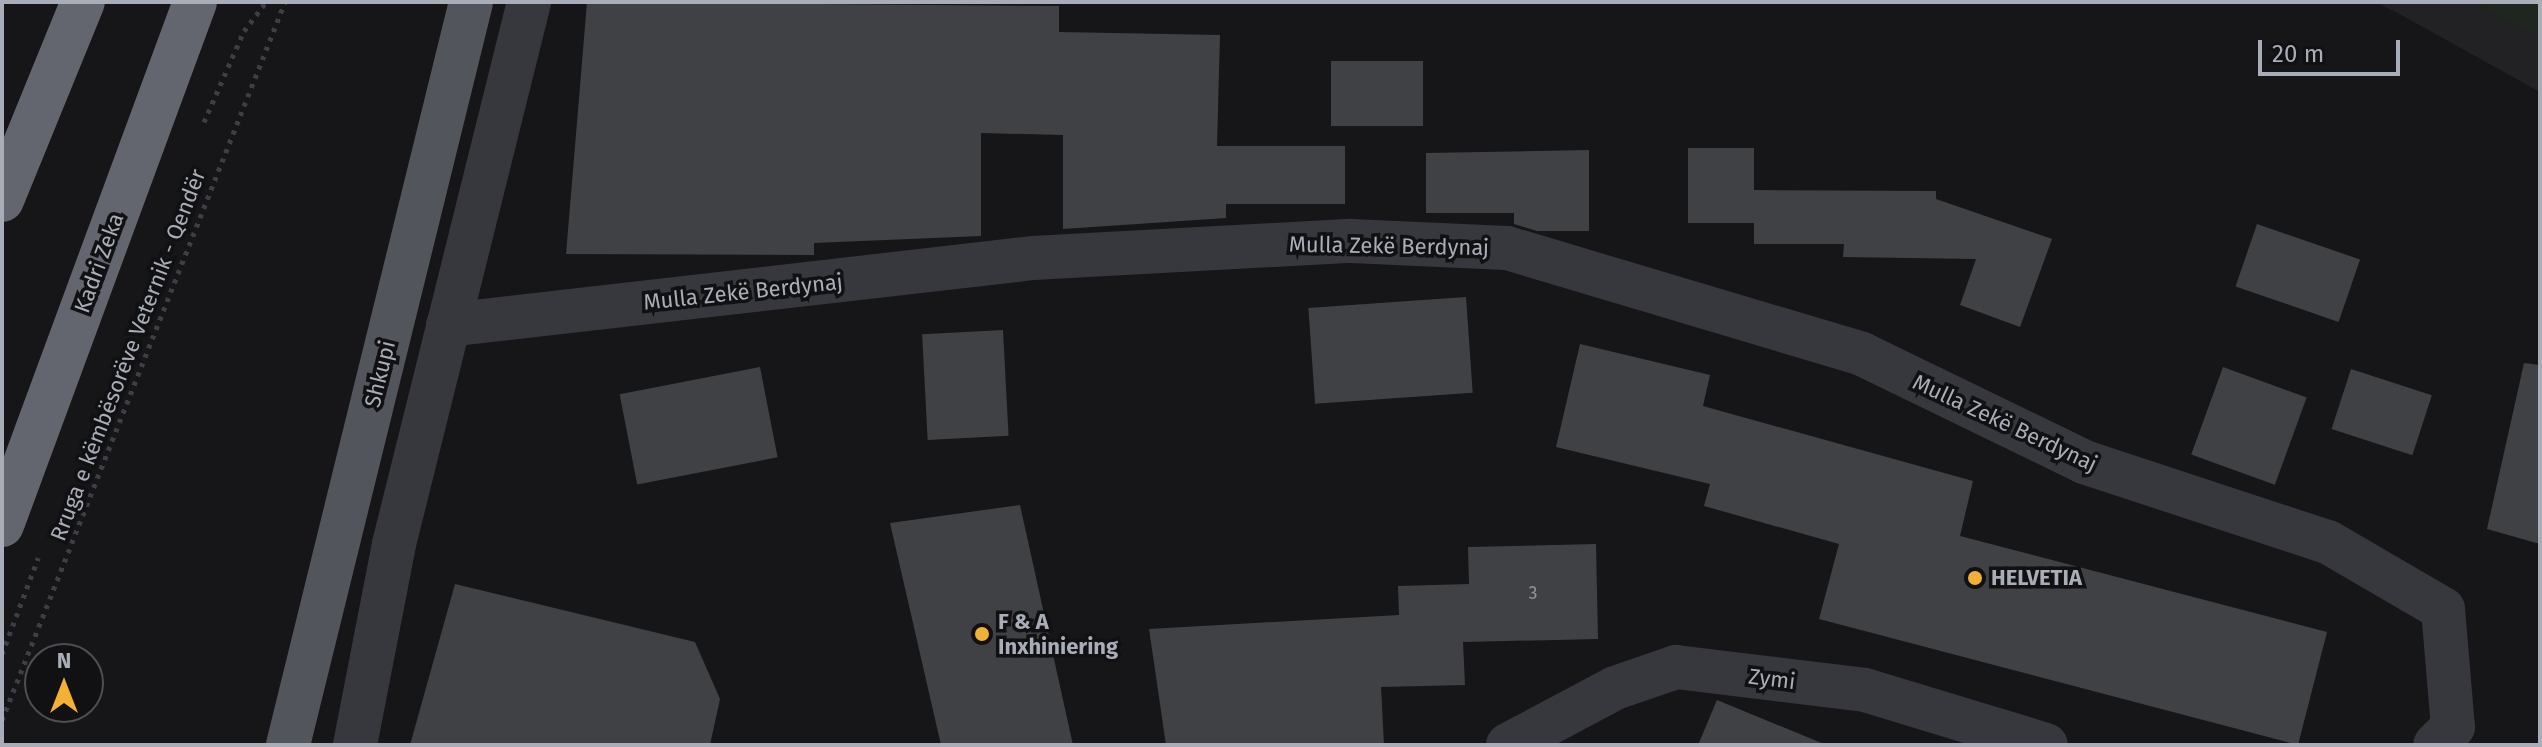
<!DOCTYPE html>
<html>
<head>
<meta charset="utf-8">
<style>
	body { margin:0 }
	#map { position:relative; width:2542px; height:747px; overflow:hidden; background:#161618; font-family:"Fira Sans",sans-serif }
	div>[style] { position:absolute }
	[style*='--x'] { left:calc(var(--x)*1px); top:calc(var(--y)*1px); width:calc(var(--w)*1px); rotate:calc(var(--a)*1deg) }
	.built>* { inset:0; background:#222225 }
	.green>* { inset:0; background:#1e261f }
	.building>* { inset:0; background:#404145; transform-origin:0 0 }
	.path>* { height:5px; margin-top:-2.5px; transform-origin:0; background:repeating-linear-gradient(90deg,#3d3f44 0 4px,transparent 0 10px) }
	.minor>* { height:44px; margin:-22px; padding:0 22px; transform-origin:22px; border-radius:22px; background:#37383d }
	.major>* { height:44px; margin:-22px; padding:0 22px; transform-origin:22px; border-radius:22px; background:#53555c }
	.highway>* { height:44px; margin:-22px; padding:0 22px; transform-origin:22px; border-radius:22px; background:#63666e }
	.dots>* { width:22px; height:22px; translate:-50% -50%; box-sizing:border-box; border:4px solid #111113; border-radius:50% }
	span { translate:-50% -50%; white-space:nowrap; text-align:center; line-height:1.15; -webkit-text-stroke:7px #111113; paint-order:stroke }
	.number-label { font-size:18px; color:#8e929b }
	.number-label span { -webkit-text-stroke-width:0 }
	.street-label { font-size:22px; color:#a8adb8 }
	.poi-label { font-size:22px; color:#a8adb8; font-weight:700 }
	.left { translate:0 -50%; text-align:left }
	.frame { position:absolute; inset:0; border:4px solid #a8adb8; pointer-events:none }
	.north { position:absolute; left:24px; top:643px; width:80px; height:80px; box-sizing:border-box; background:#111113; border:2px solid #4d4f55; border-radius:50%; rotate:0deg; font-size:22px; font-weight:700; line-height:32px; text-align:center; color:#a8adb8 }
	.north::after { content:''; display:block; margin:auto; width:28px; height:36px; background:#f2b134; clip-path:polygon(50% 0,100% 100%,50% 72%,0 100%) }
	.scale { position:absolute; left:2258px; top:40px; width:142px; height:36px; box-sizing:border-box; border:4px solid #a8adb8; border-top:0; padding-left:10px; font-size:24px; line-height:28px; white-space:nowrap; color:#a8adb8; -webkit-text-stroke:6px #111113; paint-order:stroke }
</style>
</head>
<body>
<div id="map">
	<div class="built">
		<i style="clip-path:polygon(2376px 2px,2540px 2px,2540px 92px,2405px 17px)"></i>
	</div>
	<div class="green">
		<i style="clip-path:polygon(2471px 2px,2540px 2px,2540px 38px)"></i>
	</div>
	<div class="building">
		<i style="clip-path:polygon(587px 2px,1059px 6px,1059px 32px,1220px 35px,1217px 146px,1345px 146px,1345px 204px,1226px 204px,1226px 218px,1063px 229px,1063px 135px,981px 133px,981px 236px,814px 243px,814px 255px,566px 254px)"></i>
		<i style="left:1331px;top:61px;width:92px;height:65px"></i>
		<i style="clip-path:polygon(1688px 148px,1754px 148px,1754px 190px,1936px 191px,1936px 199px,2052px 239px,2020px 327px,1960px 305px,1976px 259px,1843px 257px,1844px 244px,1754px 244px,1754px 223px,1688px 223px)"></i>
		<i style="clip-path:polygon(1589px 150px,1589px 231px,1537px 231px,1514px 224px,1514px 213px,1426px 213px,1426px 153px)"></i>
		<i style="left:2257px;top:224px;width:109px;height:66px;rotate:19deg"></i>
		<i style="left:1466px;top:297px;width:96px;height:158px;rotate:86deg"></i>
		<i style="left:1003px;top:330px;width:106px;height:81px;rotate:87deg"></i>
		<i style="clip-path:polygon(1580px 344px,1710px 375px,1703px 406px,1973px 481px,1960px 536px,2327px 632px,2298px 745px,1819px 619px,1839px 544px,1704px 506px,1710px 484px,1556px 447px)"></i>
		<i style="clip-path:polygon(2524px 363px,2540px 365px,2540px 544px,2487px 529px)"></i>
		<i style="left:760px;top:367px;width:92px;height:143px;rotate:79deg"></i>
		<i style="left:2223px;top:367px;width:89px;height:93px;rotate:20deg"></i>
		<i style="left:2351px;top:369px;width:85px;height:63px;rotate:18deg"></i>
		<i style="clip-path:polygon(1020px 505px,1073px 745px,941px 745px,890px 523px)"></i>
		<i style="clip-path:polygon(1596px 544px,1598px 639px,1463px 642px,1465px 685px,1381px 687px,1384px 745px,1166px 745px,1149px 629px,1399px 615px,1398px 586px,1469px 584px,1468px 547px)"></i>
		<i style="clip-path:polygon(455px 584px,695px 642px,720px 699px,710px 745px,410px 745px)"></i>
		<i style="clip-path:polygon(1717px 700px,1824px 744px,1824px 745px,1698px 745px)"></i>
	</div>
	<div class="path">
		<i style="--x:204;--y:122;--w:99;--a:-66.3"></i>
		<i style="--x:244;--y:31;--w:36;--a:-53"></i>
		<i style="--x:2;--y:654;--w:103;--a:-69.4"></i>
		<i style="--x:2;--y:720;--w:772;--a:-68.49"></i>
	</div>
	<div class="minor">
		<i style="--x:448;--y:325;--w:589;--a:-6.53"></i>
		<i style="--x:1033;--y:258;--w:318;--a:-3.1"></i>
		<i style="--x:1351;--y:241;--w:156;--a:2.6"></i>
		<i style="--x:1507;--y:248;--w:370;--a:16.6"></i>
		<i style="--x:1862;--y:354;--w:247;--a:25.9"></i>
		<i style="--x:2084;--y:462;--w:257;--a:18.2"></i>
		<i style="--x:2328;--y:542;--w:133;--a:30.2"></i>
		<i style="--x:2443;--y:609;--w:118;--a:85.2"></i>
		<i style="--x:2453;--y:727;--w:25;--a:135"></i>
		<i style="--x:355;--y:745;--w:205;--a:-79"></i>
		<i style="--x:394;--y:544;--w:559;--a:-76.01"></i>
		<i style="--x:1508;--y:745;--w:121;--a:-28"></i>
		<i style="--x:1615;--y:688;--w:65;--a:-19"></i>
		<i style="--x:1676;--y:667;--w:190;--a:6.9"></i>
		<i style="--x:1865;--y:690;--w:189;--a:16.9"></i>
	</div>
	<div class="major">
		<i style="--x:288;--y:745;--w:765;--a:-76.16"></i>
	</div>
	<div class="highway">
		<i style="--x:2;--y:200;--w:214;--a:-67.8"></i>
		<i style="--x:2;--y:525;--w:557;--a:-69.74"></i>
	</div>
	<div class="dots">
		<i style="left:1975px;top:578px;background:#f2b134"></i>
		<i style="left:982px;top:634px;background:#f2b134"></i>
	</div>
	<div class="number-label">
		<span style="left:1533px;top:593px">3</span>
	</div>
	<div class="street-label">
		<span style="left:1389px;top:246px;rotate:1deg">Mulla Zekë Berdynaj</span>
		<span style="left:99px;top:263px;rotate:-70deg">Kadri Zeka</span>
		<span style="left:743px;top:292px;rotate:-6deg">Mulla Zekë Berdynaj</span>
		<span style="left:128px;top:355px;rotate:-69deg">Rruga e këmbësorëve Veternik - Qendër</span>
		<span style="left:380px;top:374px;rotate:-76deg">Shkupi</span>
		<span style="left:2005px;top:423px;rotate:25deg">Mulla Zekë Berdynaj</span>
		<span style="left:1772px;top:679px;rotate:7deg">Zymi</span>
	</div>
	<div class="poi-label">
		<span class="left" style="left:1991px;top:578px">HELVETIA</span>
		<span class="left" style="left:998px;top:634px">F &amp; A<br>Inxhiniering</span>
	</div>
	<div class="frame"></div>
	<div class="north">N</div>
	<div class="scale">20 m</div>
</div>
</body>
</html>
